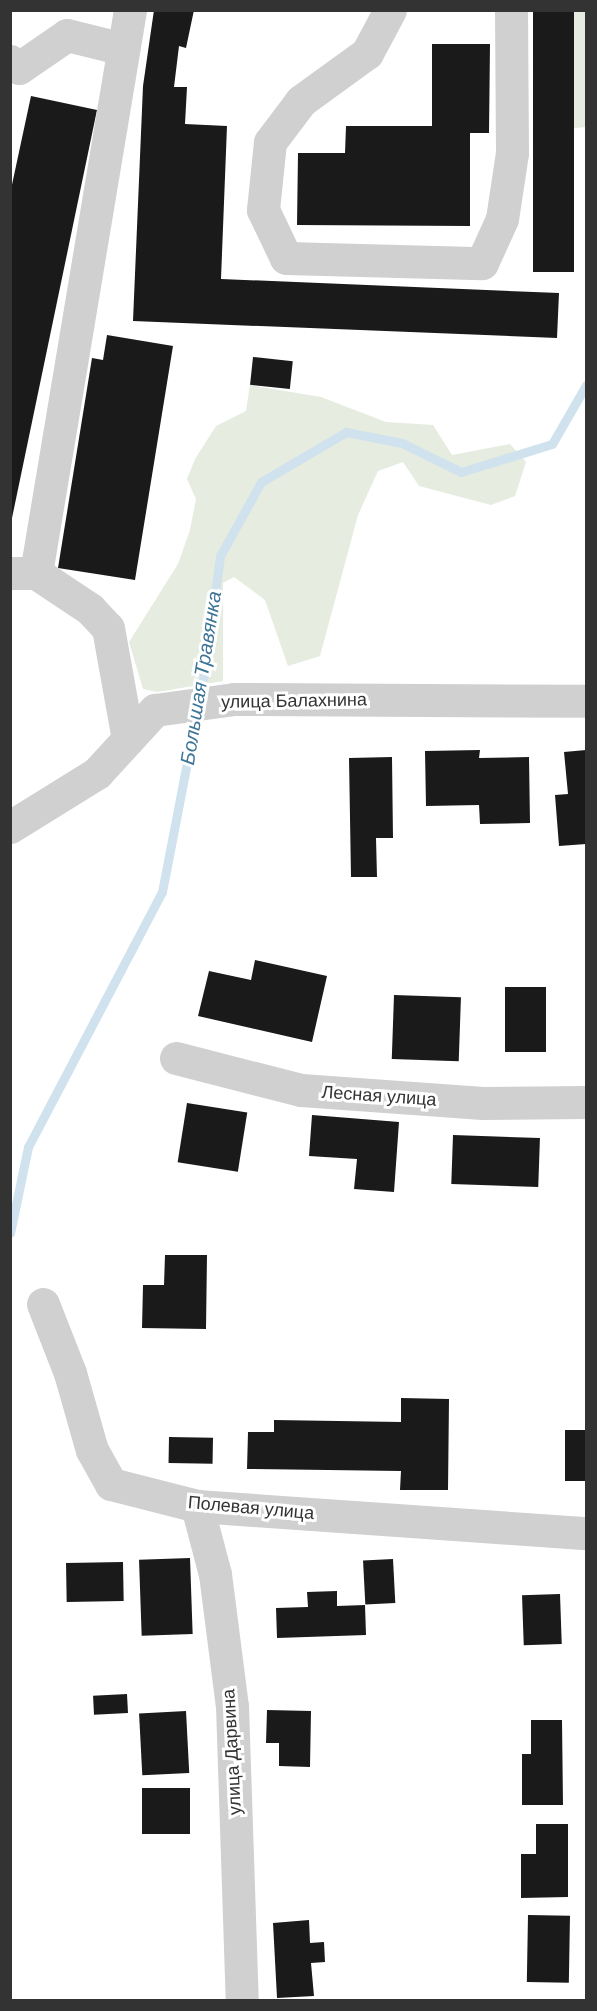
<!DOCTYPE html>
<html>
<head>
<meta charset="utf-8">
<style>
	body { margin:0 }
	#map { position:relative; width:597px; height:2011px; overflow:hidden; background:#fff; font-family:Helvetica,sans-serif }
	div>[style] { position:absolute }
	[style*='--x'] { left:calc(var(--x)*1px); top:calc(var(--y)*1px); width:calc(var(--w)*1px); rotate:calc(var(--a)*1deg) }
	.green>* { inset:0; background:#e6ecdf }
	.stream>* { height:9px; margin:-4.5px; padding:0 4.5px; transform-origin:4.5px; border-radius:4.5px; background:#cfe2ee }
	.building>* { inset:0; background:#1a1a1a; transform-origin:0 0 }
	.minor>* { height:33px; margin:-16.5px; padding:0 16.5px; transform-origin:16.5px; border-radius:16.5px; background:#d0d0d0 }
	span { translate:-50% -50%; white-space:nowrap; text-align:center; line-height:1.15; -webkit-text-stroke:6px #fff; paint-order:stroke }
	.street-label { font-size:18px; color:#333 }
	.water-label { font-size:20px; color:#3f7597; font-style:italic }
	.frame { position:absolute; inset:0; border:12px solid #333; pointer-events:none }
</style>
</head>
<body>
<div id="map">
	<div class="green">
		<i style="clip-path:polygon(574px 11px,586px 11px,586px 127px,567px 129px)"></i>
		<i style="clip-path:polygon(250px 385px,321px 397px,386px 422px,433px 425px,452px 455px,510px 444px,526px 462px,515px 496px,491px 505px,419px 486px,403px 462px,378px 471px,358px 515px,320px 656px,288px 666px,265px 600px,234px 577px,223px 583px,223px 681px,157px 692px,143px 689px,129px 642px,178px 564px,190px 530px,196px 499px,187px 479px,195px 459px,216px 426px,246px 411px)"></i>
	</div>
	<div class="stream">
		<i style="--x:10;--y:1233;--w:88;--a:-78.2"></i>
		<i style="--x:28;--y:1147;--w:288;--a:-62.3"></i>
		<i style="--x:162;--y:892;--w:223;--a:-79.1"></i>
		<i style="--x:204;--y:673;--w:118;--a:-82.2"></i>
		<i style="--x:220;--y:556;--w:85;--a:-61"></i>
		<i style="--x:261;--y:482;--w:99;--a:-30.5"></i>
		<i style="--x:346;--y:432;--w:57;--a:11.1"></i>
		<i style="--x:402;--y:443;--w:66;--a:26.2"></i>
		<i style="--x:461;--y:472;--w:95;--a:-17.1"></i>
		<i style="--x:552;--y:444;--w:68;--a:-60"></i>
	</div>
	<div class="building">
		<i style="clip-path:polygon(154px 10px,194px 10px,186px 48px,179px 46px,174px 87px,187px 87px,185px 124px,227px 126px,221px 279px,559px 293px,557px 338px,133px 321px,143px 86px)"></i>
		<i style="left:533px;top:10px;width:41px;height:262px"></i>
		<i style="clip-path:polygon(432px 44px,490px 44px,489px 133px,470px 133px,470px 226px,297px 225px,298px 153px,345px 153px,346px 126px,432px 126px)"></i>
		<i style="clip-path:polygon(31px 96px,97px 110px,12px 518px,10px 194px)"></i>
		<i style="clip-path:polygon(107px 335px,173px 346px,135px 580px,58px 568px,92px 358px,103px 360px)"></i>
		<i style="left:253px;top:357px;width:40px;height:28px;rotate:6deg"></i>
		<i style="clip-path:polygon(480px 750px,479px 758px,529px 757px,530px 823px,480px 824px,479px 805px,426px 806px,425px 751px)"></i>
		<i style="clip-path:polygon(586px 750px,586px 844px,559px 846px,555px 795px,568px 794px,564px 752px)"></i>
		<i style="clip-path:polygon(392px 757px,393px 838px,376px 838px,377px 877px,351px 877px,349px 758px)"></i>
		<i style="clip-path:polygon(255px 960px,327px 976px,312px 1042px,198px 1016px,209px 971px,251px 980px)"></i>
		<i style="left:505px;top:987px;width:41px;height:65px"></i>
		<i style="left:394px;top:995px;width:67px;height:64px;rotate:2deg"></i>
		<i style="left:187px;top:1103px;width:61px;height:60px;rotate:9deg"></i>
		<i style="clip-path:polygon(312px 1115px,399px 1122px,394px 1192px,354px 1189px,357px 1159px,309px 1156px)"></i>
		<i style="left:453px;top:1135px;width:87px;height:49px;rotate:2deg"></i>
		<i style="clip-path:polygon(165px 1255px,207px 1255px,206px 1329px,142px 1328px,143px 1285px,164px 1285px)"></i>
		<i style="clip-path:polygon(401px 1398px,449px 1399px,448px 1490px,400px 1490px,401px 1471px,247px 1469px,248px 1432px,274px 1432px,274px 1420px,401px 1422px)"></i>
		<i style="left:586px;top:1430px;width:51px;height:21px;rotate:90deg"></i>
		<i style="left:169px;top:1437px;width:44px;height:26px;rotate:1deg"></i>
		<i style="left:190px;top:1558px;width:76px;height:51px;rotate:88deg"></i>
		<i style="left:393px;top:1559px;width:44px;height:30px;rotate:87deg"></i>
		<i style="left:123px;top:1562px;width:39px;height:57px;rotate:89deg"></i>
		<i style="clip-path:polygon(337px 1591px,337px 1606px,365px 1605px,366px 1635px,277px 1638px,276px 1608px,308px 1607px,307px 1592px)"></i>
		<i style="left:560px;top:1594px;width:50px;height:38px;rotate:88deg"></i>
		<i style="left:127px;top:1694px;width:19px;height:34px;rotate:87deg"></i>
		<i style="clip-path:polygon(267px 1710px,311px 1711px,310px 1767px,279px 1766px,279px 1743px,266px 1743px)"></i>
		<i style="left:186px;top:1711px;width:62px;height:47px;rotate:87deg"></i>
		<i style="clip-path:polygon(531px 1720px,562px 1720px,563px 1805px,522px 1805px,522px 1754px,531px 1754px)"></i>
		<i style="left:142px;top:1788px;width:48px;height:46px"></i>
		<i style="clip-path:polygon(536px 1824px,568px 1824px,568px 1897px,521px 1898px,521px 1854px,536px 1854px)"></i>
		<i style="left:528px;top:1915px;width:42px;height:67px;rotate:1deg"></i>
		<i style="clip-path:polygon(309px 1920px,310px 1943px,324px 1942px,325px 1962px,311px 1963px,314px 1996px,277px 1998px,273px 1923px)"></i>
	</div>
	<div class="minor">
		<i style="--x:390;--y:10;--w:49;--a:118.1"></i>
		<i style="--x:367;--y:53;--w:82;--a:144"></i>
		<i style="--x:301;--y:101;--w:51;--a:127.1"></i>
		<i style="--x:270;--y:142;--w:68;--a:95.9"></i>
		<i style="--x:263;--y:210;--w:53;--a:64.4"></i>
		<i style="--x:286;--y:258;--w:196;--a:1.5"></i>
		<i style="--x:482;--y:263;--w:48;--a:-65.6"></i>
		<i style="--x:502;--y:219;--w:67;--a:-81.4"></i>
		<i style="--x:512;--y:153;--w:143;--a:-90.4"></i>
		<i style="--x:10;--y:61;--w:11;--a:38"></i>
		<i style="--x:19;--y:68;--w:58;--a:-34.5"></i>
		<i style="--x:67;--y:35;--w:58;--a:14"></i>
		<i style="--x:10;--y:573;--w:26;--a:0"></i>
		<i style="--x:36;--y:573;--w:571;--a:-80.52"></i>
		<i style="--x:36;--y:573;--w:65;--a:33.7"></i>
		<i style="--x:90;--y:609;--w:26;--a:47"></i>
		<i style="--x:108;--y:628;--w:113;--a:79.8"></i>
		<i style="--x:10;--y:827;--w:102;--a:-31.8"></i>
		<i style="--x:97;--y:773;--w:86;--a:-47.4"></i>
		<i style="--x:155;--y:710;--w:80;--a:-7.9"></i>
		<i style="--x:234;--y:699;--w:352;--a:0.3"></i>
		<i style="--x:176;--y:1058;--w:129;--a:14.4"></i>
		<i style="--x:301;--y:1090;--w:182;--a:4.1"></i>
		<i style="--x:483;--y:1103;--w:103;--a:-0.6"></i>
		<i style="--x:43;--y:1304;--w:74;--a:68.6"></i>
		<i style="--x:70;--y:1373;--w:80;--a:74.1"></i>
		<i style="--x:92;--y:1450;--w:39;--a:61"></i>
		<i style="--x:111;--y:1484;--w:89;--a:14.3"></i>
		<i style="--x:197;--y:1506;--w:390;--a:4"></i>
		<i style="--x:197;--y:1506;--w:70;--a:75.2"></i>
		<i style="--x:215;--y:1574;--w:133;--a:82.7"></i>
		<i style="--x:232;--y:1706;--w:294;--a:88.1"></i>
	</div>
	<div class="street-label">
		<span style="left:294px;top:701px;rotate:-1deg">улица Балахнина</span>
		<span style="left:379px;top:1096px;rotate:4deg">Лесная улица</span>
		<span style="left:251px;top:1508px;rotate:5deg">Полевая улица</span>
		<span style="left:232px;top:1752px;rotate:-93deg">улица Дарвина</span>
	</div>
	<div class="water-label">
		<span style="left:201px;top:678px;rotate:-81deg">Большая Травянка</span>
	</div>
	<div class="frame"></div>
</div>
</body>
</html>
